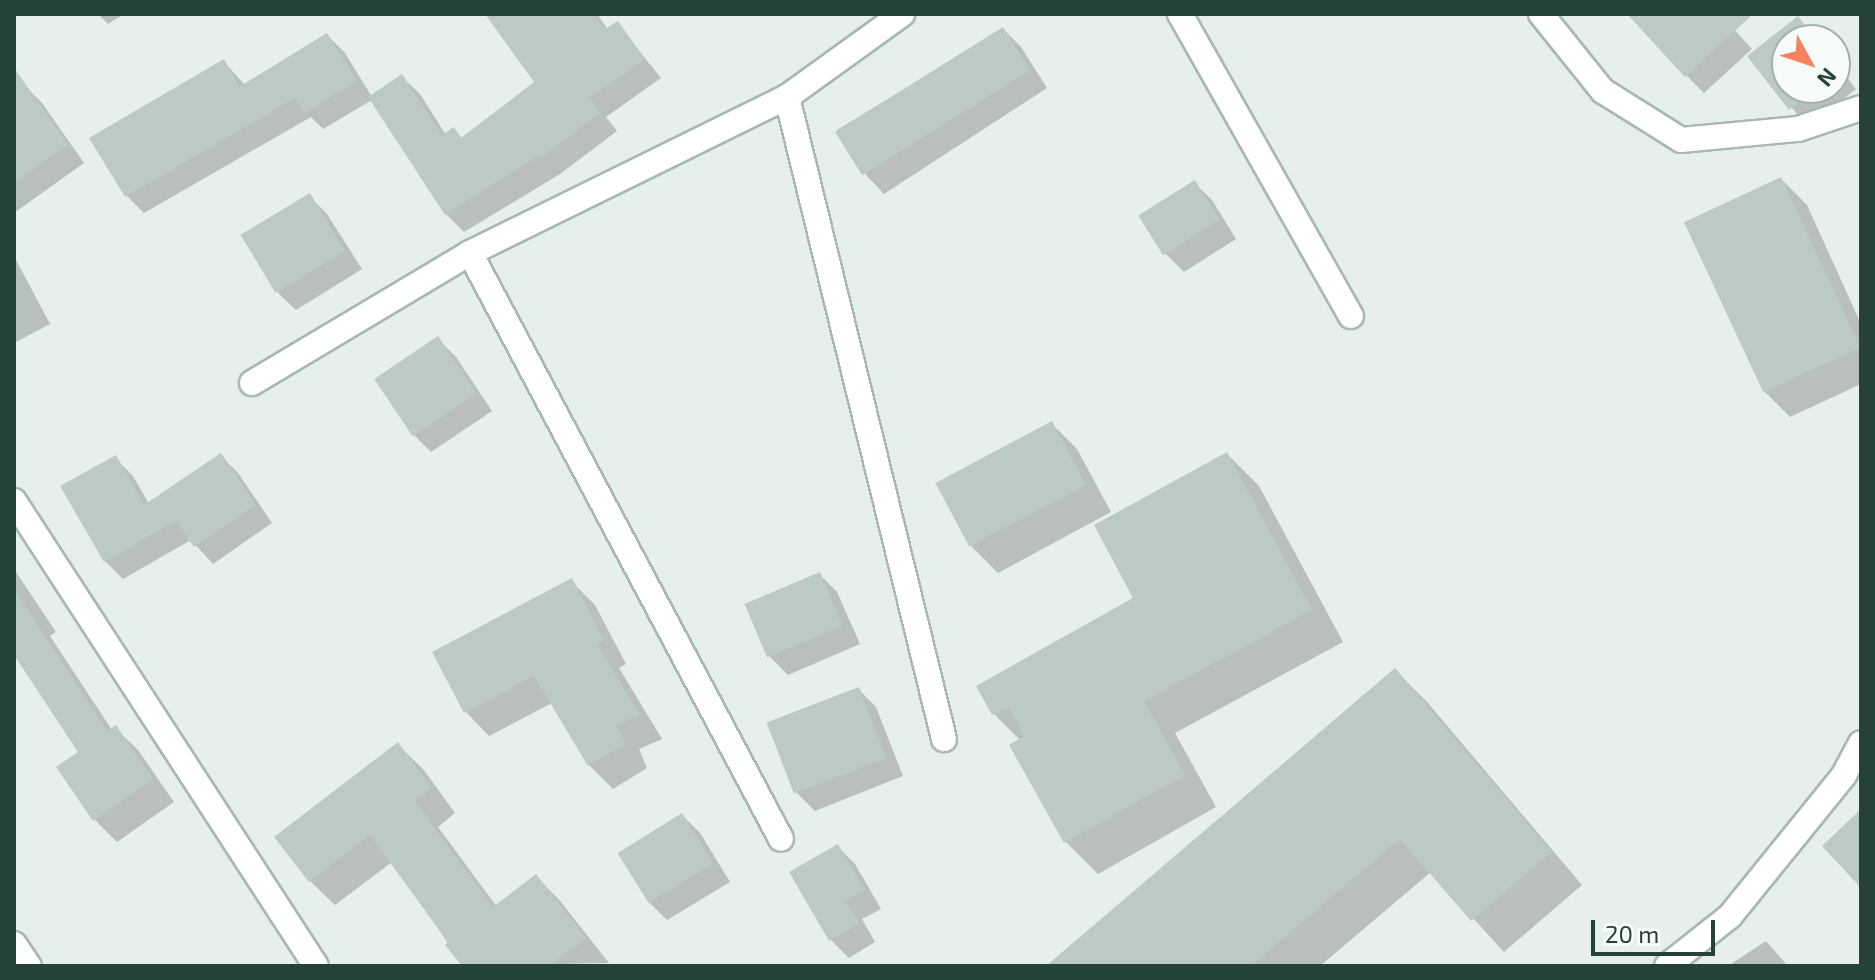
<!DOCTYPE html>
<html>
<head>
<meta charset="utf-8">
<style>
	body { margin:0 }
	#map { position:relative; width:1875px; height:980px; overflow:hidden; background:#e6efeb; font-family:"Exo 2",sans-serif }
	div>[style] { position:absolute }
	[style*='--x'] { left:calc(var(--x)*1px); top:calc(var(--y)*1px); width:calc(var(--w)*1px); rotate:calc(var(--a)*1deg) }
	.shadow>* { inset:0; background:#0003 }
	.building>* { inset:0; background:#bbcac4; transform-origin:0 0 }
	.roads { filter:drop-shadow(2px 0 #a8b8b2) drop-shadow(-2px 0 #a8b8b2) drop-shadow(0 2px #a8b8b2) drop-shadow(0 -2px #a8b8b2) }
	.minor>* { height:24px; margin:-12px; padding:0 12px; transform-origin:12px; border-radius:12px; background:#fff }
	span { translate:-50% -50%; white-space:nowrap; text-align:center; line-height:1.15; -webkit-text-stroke:6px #f7fbf9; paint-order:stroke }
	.frame { position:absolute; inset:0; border:16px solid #24423a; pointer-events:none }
	.north { position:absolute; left:1771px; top:24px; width:80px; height:80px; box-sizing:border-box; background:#f7fbf9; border:2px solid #a3b1ad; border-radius:50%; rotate:130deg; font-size:22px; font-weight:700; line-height:32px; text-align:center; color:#24423a }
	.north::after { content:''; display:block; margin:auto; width:28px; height:36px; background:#f4845f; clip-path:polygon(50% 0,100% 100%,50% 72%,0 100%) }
	.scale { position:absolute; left:1591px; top:920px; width:124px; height:36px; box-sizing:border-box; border:4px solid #24423a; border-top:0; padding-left:10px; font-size:24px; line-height:28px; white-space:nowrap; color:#24423a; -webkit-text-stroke:6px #f7fbf9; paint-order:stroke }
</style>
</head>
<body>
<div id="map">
	<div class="shadow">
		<i style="clip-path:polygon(98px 14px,124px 14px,108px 24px)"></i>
		<i style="clip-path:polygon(499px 14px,597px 14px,608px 30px,617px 23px,661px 78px,606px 117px,617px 131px,560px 174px,464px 232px,446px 214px,372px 100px,323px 129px,311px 117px,144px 213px,126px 195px,224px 62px,245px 85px,327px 35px,345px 53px,372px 97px,402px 77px,420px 94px,446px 135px,454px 130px,463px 139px,537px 82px)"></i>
		<i style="clip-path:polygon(1659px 14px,1720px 14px,1752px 49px,1704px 93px,1686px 75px)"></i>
		<i style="clip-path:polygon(1798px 19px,1818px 40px,1787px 40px,1787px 88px,1835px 88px,1835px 62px,1856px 89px,1808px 127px,1750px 57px)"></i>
		<i style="clip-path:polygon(1003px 29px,1021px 47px,1047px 88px,884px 194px,867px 176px,837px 130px)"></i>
		<i style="clip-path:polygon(24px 85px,42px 103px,84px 163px,14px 213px,14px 93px)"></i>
		<i style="clip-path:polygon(1781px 179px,1807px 205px,1861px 324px,1861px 384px,1790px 417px,1764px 391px)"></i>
		<i style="clip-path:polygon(1194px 183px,1212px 200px,1236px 239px,1184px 272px,1166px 254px)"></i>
		<i style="clip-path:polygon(309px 196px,327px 214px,362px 269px,296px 310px,278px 293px)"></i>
		<i style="clip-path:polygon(14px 256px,50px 324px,14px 343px)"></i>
		<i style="clip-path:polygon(438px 339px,456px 357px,492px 411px,431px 452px,413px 434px)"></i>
		<i style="clip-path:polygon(1051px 423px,1077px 449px,1111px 512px,998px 573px,972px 547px,938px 485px)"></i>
		<i style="clip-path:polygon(1227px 454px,1259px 486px,1343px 642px,1175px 733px,1216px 807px,1098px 874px,1066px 842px,1020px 740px,994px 714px,1136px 599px)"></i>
		<i style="clip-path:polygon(221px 456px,238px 473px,272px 523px,213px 564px,191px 540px,123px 579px,105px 561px,115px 458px,133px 476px,149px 504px)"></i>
		<i style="clip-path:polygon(14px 569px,56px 632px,50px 636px,112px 730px,115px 728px,138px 750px,174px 802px,117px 842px,95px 820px,58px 768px,80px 752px,18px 657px,14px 660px)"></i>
		<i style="clip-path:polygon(819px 574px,837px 592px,860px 644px,788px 675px,770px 657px)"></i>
		<i style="clip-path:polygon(571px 581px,595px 605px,626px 664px,619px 668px,662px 739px,639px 749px,647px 768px,613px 789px,589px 765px,552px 703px,489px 736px,466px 712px)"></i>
		<i style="clip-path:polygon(1395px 670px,1427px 702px,1582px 885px,1504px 952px,1431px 872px,1320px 966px,1062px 966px)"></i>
		<i style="clip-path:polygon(858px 689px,876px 707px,903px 776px,815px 811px,797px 793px)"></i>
		<i style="clip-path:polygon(398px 745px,423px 769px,455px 813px,438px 827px,497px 907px,536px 876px,560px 901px,609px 963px,464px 966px,392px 862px,335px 905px,310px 881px)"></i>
		<i style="clip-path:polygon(682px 815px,700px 833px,730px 882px,667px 920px,649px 902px,619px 854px)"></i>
		<i style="clip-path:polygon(837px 846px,855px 864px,881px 909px,862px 919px,875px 942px,849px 958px,831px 940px)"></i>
		<i style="clip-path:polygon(1766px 941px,1788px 966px,1728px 966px)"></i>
	</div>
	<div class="building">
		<i style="clip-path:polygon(485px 14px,594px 14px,605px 29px,618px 21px,645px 59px,590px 98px,600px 113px,541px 158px,539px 155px,445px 215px,368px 97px,402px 74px,442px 135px,454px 127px,461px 138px,534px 82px)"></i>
		<i style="clip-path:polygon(1627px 14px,1753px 14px,1685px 77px)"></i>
		<i style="clip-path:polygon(1798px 16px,1816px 40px,1787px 40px,1787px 88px,1817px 88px,1789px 110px,1747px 56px)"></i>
		<i style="left:1003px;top:27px;width:51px;height:198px;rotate:58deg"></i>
		<i style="clip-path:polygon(327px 33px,357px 81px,304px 113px,295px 98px,125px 197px,89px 138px,224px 59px,239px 87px)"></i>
		<i style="clip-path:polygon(14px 68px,68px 144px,14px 183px)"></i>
		<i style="left:1781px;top:177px;width:188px;height:107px;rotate:65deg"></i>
		<i style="left:1195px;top:180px;width:47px;height:67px;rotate:58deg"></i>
		<i style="left:310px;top:193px;width:68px;height:81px;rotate:59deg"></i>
		<i style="left:438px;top:336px;width:69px;height:77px;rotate:56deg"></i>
		<i style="left:1052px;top:421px;width:72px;height:132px;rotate:62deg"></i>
		<i style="clip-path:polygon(1227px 452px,1312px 610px,1144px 701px,1185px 775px,1064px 843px,1009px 745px,1024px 736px,1010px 708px,992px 715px,976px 686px,1133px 598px,1094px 525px)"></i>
		<i style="clip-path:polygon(221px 453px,256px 505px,194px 547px,176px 521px,104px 562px,60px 486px,116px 455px,144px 505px)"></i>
		<i style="left:820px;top:572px;width:58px;height:82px;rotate:67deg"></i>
		<i style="clip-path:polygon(572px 578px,604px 640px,597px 644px,640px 715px,617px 725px,625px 744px,588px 766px,534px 676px,464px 713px,432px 652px)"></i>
		<i style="clip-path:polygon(14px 589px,107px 731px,116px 725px,153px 779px,93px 821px,56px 767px,78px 752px,14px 655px)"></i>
		<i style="clip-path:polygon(1395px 668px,1552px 852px,1471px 921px,1400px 839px,1251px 966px,1046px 966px)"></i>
		<i style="left:859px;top:687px;width:76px;height:99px;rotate:69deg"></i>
		<i style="clip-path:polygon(398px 742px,432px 788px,415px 801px,493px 907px,536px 874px,586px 938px,550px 966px,462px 966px,445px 945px,448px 942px,370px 835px,309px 882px,274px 837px)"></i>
		<i style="clip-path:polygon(1861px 809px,1861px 888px,1822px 846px)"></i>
		<i style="left:682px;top:813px;width:59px;height:76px;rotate:58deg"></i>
		<i style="clip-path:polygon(838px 844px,865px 890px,846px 901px,859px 924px,829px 941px,789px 872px)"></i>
	</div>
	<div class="roads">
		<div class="minor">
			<i style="--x:1180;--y:14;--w:347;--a:60.5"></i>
			<i style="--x:1541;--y:14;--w:99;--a:51.2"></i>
			<i style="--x:1603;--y:91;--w:92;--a:32.1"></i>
			<i style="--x:1681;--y:140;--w:118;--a:-5.4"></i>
			<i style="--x:1798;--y:129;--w:66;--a:-18.4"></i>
			<i style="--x:787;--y:97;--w:661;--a:76.26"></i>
			<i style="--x:470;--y:253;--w:663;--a:62.04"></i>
			<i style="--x:252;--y:383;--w:254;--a:-30.8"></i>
			<i style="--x:470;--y:253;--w:353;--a:-26.2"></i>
			<i style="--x:787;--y:97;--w:142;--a:-35.8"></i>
			<i style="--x:14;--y:501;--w:554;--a:57"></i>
			<i style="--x:14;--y:944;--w:27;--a:56"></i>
			<i style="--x:1667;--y:966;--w:80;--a:-38.4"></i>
			<i style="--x:1730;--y:916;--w:181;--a:-51"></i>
			<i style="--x:1844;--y:775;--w:36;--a:-62"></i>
		</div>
	</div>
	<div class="frame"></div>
	<div class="north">N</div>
	<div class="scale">20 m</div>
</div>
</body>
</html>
